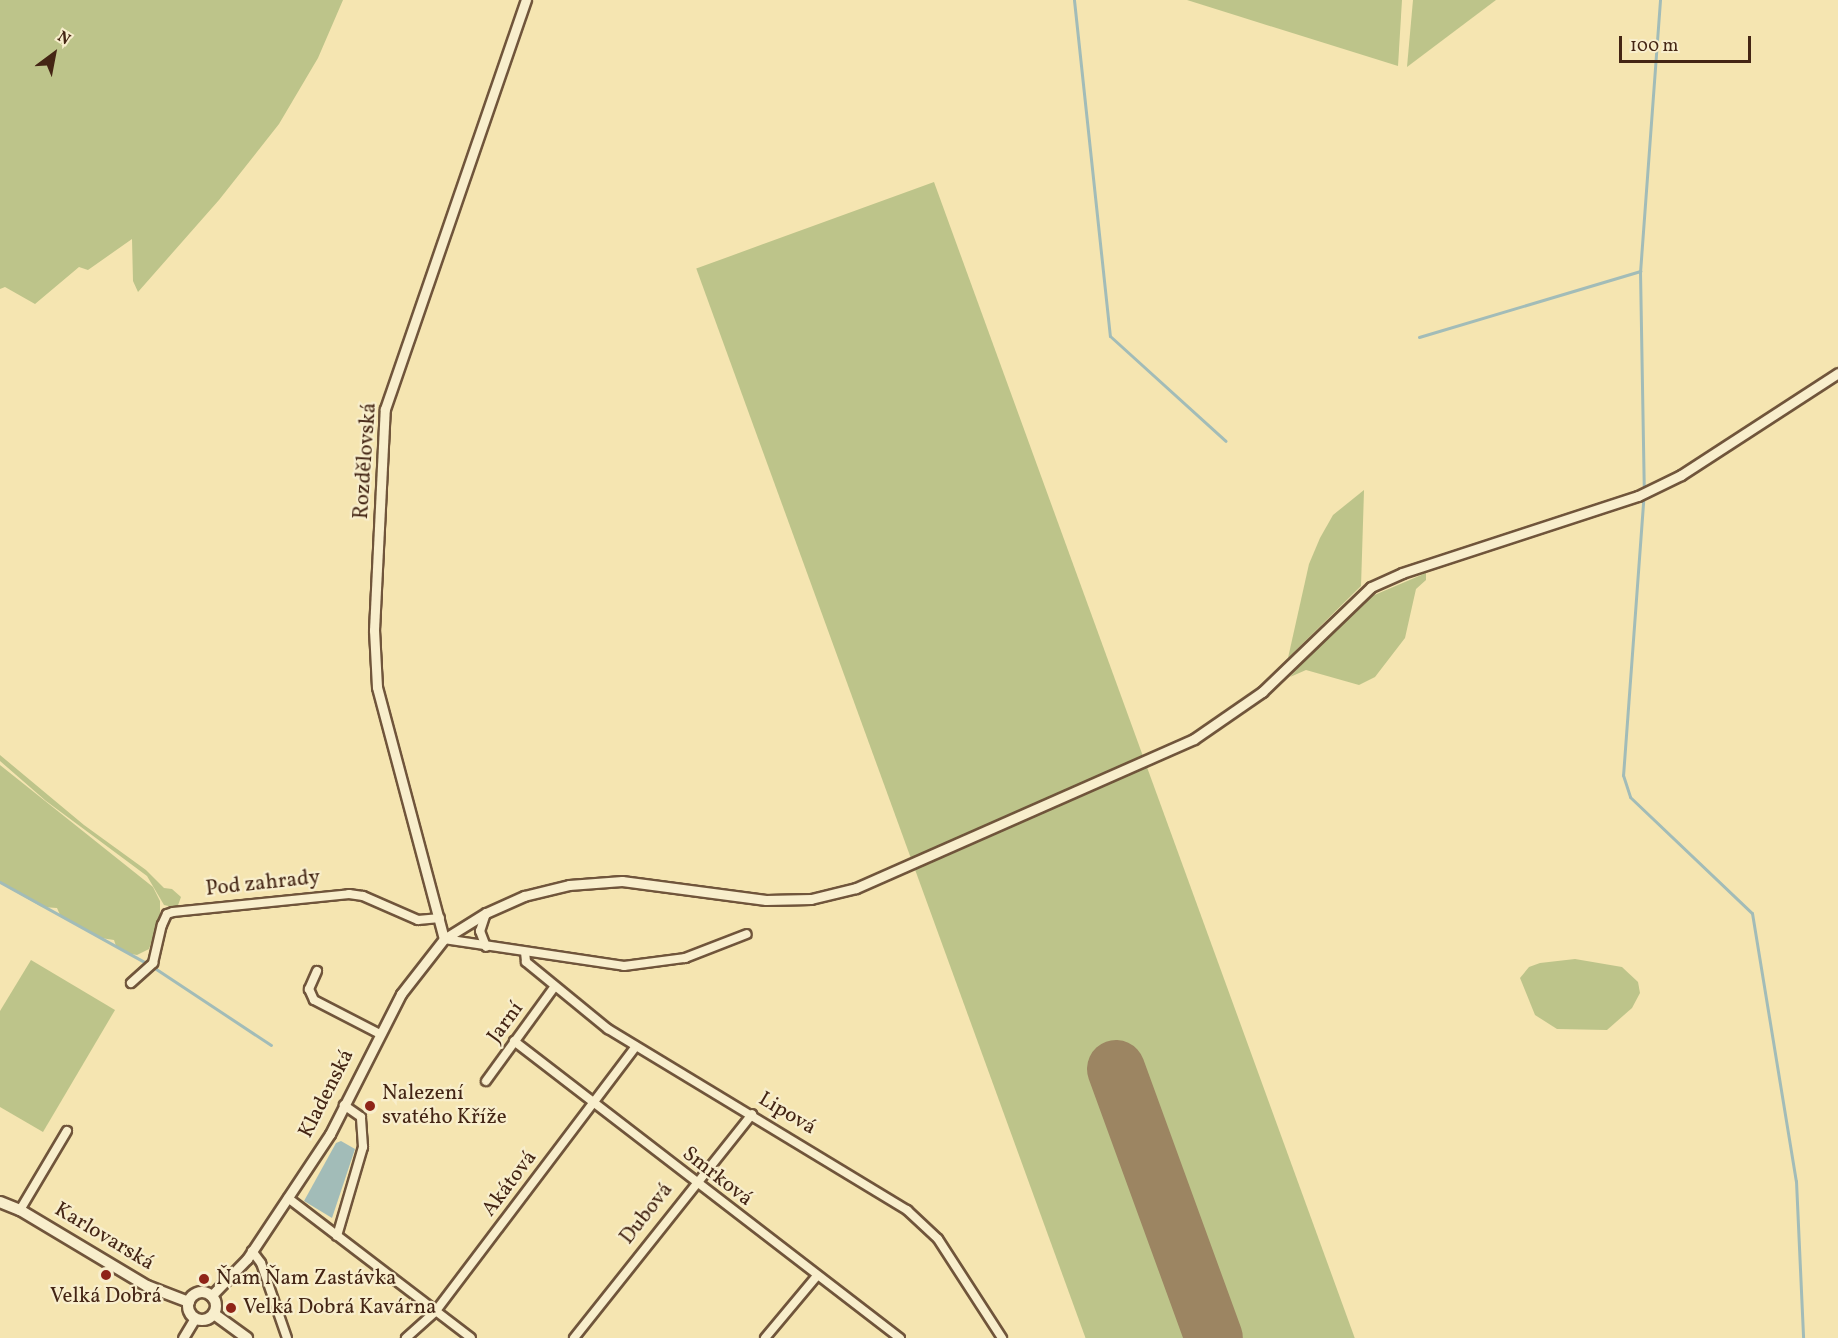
<!DOCTYPE html>
<html>
<head>
<meta charset="utf-8">
<style>
	body { margin:0 }
	#map { position:relative; width:1838px; height:1338px; overflow:hidden; background:#f5e5b1; font-family:Vollkorn,serif }
	div>[style] { position:absolute }
	[style*='--x'] { left:calc(var(--x)*1px); top:calc(var(--y)*1px); width:calc(var(--w)*1px); rotate:calc(var(--a)*1deg) }
	.green>* { inset:0; background:#bdc48a; transform-origin:0 0 }
	.water>* { inset:0; background:#a2bcb8 }
	.stream>* { height:3px; margin:-1.5px; padding:0 1.5px; transform-origin:1.5px; border-radius:1.5px; background:#a2bcb8 }
	.runway>* { height:58px; margin:-29px; padding:0 29px; transform-origin:29px; border-radius:29px; background:#9c8562 }
	.roads { filter:drop-shadow(2px 0 #70553b) drop-shadow(-2px 0 #70553b) drop-shadow(0 2px #70553b) drop-shadow(0 -2px #70553b) }
	.minor>* { height:8px; margin:-4px; padding:0 4px; transform-origin:4px; border-radius:4px; background:#f8eecc }
	.tertiary>* { height:9px; margin:-4.5px; padding:0 4.5px; transform-origin:4.5px; border-radius:4.5px; background:#f8eecc }
	.secondary>* { height:10px; margin:-5px; padding:0 5px; transform-origin:5px; border-radius:5px; background:#f8eecc }
	.secondary>.ring { margin:-5px; padding:0; box-sizing:content-box; background:none; border:10px solid #f8eecc; border-radius:50% }
	.dots>* { width:16px; height:16px; translate:-50% -50%; box-sizing:border-box; border:3px solid #f8eecc; border-radius:50% }
	span { translate:-50% -50%; white-space:nowrap; text-align:center; line-height:1.15; -webkit-text-stroke:4.5px #f8eecc; paint-order:stroke }
	.street-label { font-size:21px; color:#442514 }
	.poi-label { font-size:21px; color:#442514 }
	.left { translate:0 -50%; text-align:left }
	.north { position:absolute; left:24px; top:24px; width:60px; height:60px; -webkit-text-stroke:4px #f8eecc; paint-order:stroke; rotate:32deg; font-size:16px; font-weight:700; line-height:24px; text-align:center; color:#442514 }
	.north::after { content:''; display:block; margin:auto; width:21px; height:27px; background:#442514; clip-path:polygon(50% 0,100% 100%,50% 72%,0 100%) }
	.scale { position:absolute; left:1619px; top:36px; width:132px; height:27px; box-sizing:border-box; border:3px solid #442514; border-top:0; padding-left:8px; font-size:18px; line-height:21px; white-space:nowrap; color:#442514; -webkit-text-stroke:4px #f8eecc; paint-order:stroke }
</style>
</head>
<body>
<div id="map">
	<div class="green">
		<i style="clip-path:polygon(0 0,343px 0,318px 58px,279px 124px,219px 200px,138px 292px,133px 281px,132px 239px,88px 270px,79px 267px,35px 304px,5px 287px,0 289px)"></i>
		<i style="clip-path:polygon(1187px 0,1402px 0,1398px 66px,1238px 16px)"></i>
		<i style="clip-path:polygon(1413px 0,1496px 0,1407px 67px)"></i>
		<i style="left:934px;top:182px;width:1231px;height:253px;rotate:70deg"></i>
		<i style="clip-path:polygon(1364px 490px,1361px 586px,1288px 658px,1309px 564px,1320px 538px,1333px 515px)"></i>
		<i style="clip-path:polygon(1426px 573px,1426px 580px,1416px 589px,1405px 638px,1375px 677px,1359px 685px,1306px 670px,1290px 677px,1358px 602px)"></i>
		<i style="clip-path:polygon(0 755px,84px 825px,146px 870px,164px 888px,172px 889px,181px 897px,177px 908px,164px 905px,147px 876px,46px 801px,0 761px)"></i>
		<i style="clip-path:polygon(0 765px,153px 887px,160px 901px,160px 916px,149px 949px,137px 955px,126px 953px,116px 946px,114px 940px,101px 938px,61px 917px,57px 908px,42px 907px,0 883px)"></i>
		<i style="clip-path:polygon(1575px 959px,1622px 967px,1638px 982px,1640px 993px,1632px 1008px,1607px 1030px,1557px 1029px,1535px 1015px,1520px 978px,1529px 967px,1540px 963px)"></i>
		<i style="clip-path:polygon(31px 960px,115px 1010px,43px 1132px,0 1107px,0 1011px)"></i>
	</div>
	<div class="water">
		<i style="clip-path:polygon(341px 1141px,355px 1149px,332px 1218px,304px 1201px,336px 1143px)"></i>
	</div>
	<div class="stream">
		<i style="--x:1074;--y:0;--w:338;--a:83.9"></i>
		<i style="--x:1110;--y:336;--w:156;--a:42.2"></i>
		<i style="--x:1660;--y:0;--w:272;--a:94.2"></i>
		<i style="--x:1640;--y:271;--w:219;--a:89"></i>
		<i style="--x:1644;--y:490;--w:286;--a:94.2"></i>
		<i style="--x:1623;--y:775;--w:23;--a:72"></i>
		<i style="--x:1630;--y:797;--w:168;--a:43.6"></i>
		<i style="--x:1752;--y:913;--w:272;--a:80.7"></i>
		<i style="--x:1796;--y:1181;--w:157;--a:87.4"></i>
		<i style="--x:1419;--y:337;--w:231;--a:-16.6"></i>
		<i style="--x:0;--y:882;--w:171;--a:29"></i>
		<i style="--x:150;--y:965;--w:145;--a:33.5"></i>
	</div>
	<div class="runway">
		<i style="--x:1116;--y:1069;--w:286;--a:70"></i>
	</div>
	<div class="roads">
		<div class="minor">
			<i style="--x:486;--y:913;--w:19;--a:108"></i>
			<i style="--x:480;--y:931;--w:17;--a:69"></i>
			<i style="--x:444;--y:939;--w:182;--a:8.5"></i>
			<i style="--x:624;--y:966;--w:62;--a:-7.5"></i>
			<i style="--x:685;--y:958;--w:66;--a:-21.2"></i>
			<i style="--x:525;--y:952;--w:10;--a:84"></i>
			<i style="--x:526;--y:962;--w:106;--a:39.3"></i>
			<i style="--x:608;--y:1029;--w:350;--a:31.2"></i>
			<i style="--x:907;--y:1210;--w:42;--a:43.1"></i>
			<i style="--x:938;--y:1239;--w:118;--a:57.1"></i>
			<i style="--x:317;--y:971;--w:20;--a:114"></i>
			<i style="--x:309;--y:989;--w:12;--a:66"></i>
			<i style="--x:314;--y:1000;--w:72;--a:27.3"></i>
			<i style="--x:131;--y:983;--w:30;--a:-42"></i>
			<i style="--x:153;--y:963;--w:39;--a:-77"></i>
			<i style="--x:162;--y:925;--w:12;--a:-66"></i>
			<i style="--x:167;--y:914;--w:6;--a:-18"></i>
			<i style="--x:173;--y:912;--w:177;--a:-5.8"></i>
			<i style="--x:349;--y:894;--w:14;--a:8"></i>
			<i style="--x:363;--y:896;--w:60;--a:23.6"></i>
			<i style="--x:418;--y:920;--w:22;--a:-5"></i>
			<i style="--x:514;--y:1041;--w:487;--a:37.6"></i>
			<i style="--x:486;--y:1081;--w:117;--a:-54"></i>
			<i style="--x:288;--y:1198;--w:230;--a:37.4"></i>
			<i style="--x:20;--y:1210;--w:92;--a:-59.3"></i>
			<i style="--x:337;--y:1236;--w:93;--a:-73.7"></i>
			<i style="--x:363;--y:1147;--w:30;--a:-94"></i>
			<i style="--x:361;--y:1117;--w:21;--a:-145"></i>
			<i style="--x:252;--y:1251;--w:15;--a:53"></i>
			<i style="--x:261;--y:1263;--w:79;--a:70.9"></i>
			<i style="--x:406;--y:1338;--w:39;--a:-42"></i>
			<i style="--x:435;--y:1312;--w:333;--a:-52.9"></i>
			<i style="--x:574;--y:1338;--w:286;--a:-51.5"></i>
			<i style="--x:765;--y:1338;--w:80;--a:-50.1"></i>
		</div>
		<div class="tertiary">
			<i style="--x:444;--y:939;--w:261;--a:-104.9"></i>
			<i style="--x:377;--y:687;--w:57;--a:-93"></i>
			<i style="--x:374;--y:630;--w:221;--a:-87.2"></i>
			<i style="--x:385;--y:409;--w:433;--a:-71"></i>
			<i style="--x:211;--y:1296;--w:52;--a:-45.8"></i>
			<i style="--x:247;--y:1259;--w:150;--a:-56.4"></i>
			<i style="--x:330;--y:1134;--w:157;--a:-63.1"></i>
			<i style="--x:401;--y:994;--w:70;--a:-52"></i>
			<i style="--x:444;--y:939;--w:49;--a:-31.8"></i>
			<i style="--x:486;--y:913;--w:42;--a:-24.1"></i>
			<i style="--x:524;--y:896;--w:46;--a:-13.7"></i>
			<i style="--x:569;--y:885;--w:53;--a:-4.3"></i>
			<i style="--x:622;--y:881;--w:145;--a:7.5"></i>
			<i style="--x:766;--y:900;--w:45;--a:-1.3"></i>
			<i style="--x:811;--y:899;--w:46;--a:-13.7"></i>
			<i style="--x:856;--y:888;--w:369;--a:-23.8"></i>
			<i style="--x:1194;--y:739;--w:83;--a:-34.7"></i>
			<i style="--x:1262;--y:692;--w:151;--a:-43.9"></i>
			<i style="--x:1371;--y:587;--w:34;--a:-24"></i>
			<i style="--x:1402;--y:573;--w:248;--a:-18.1"></i>
			<i style="--x:1638;--y:496;--w:48;--a:-26"></i>
			<i style="--x:1681;--y:475;--w:187;--a:-33"></i>
			<i style="--x:183;--y:1338;--w:23;--a:-59"></i>
		</div>
		<div class="secondary">
			<i style="--x:0;--y:1202;--w:22;--a:22"></i>
			<i style="--x:20;--y:1210;--w:148;--a:30.9"></i>
			<i style="--x:147;--y:1286;--w:45;--a:20.9"></i>
			<i class="ring" style="left:188px;top:1292px;width:18px;height:18px"></i>
			<i style="--x:214;--y:1314;--w:41;--a:36"></i>
		</div>
	</div>
	<div class="dots">
		<i style="left:370px;top:1106px;background:#8f2418"></i>
		<i style="left:106px;top:1275px;background:#8f2418"></i>
		<i style="left:204px;top:1279px;background:#8f2418"></i>
		<i style="left:231px;top:1308px;background:#8f2418"></i>
	</div>
	<div class="street-label">
		<span style="left:366px;top:461px;rotate:-86deg">Rozdělovská</span>
		<span style="left:263px;top:884px;rotate:-6deg">Pod zahrady</span>
		<span style="left:506px;top:1023px;rotate:-54deg">Jarní</span>
		<span style="left:327px;top:1094px;rotate:-63deg">Kladenská</span>
		<span style="left:787px;top:1114px;rotate:31deg">Lipová</span>
		<span style="left:717px;top:1177px;rotate:38deg">Smrková</span>
		<span style="left:510px;top:1184px;rotate:-53deg">Akátová</span>
		<span style="left:647px;top:1214px;rotate:-52deg">Dubová</span>
		<span style="left:104px;top:1237px;rotate:31deg">Karlovarská</span>
	</div>
	<div class="poi-label">
		<span class="left" style="left:382px;top:1106px">Nalezení<br>svatého Kříže</span>
		<span class="left" style="left:216px;top:1279px">Ňam Ňam Zastávka</span>
		<span style="left:106px;top:1297px">Velká Dobrá</span>
		<span class="left" style="left:243px;top:1308px">Velká Dobrá Kavárna</span>
	</div>
	<div class="north">N</div>
	<div class="scale">100 m</div>
</div>
</body>
</html>
